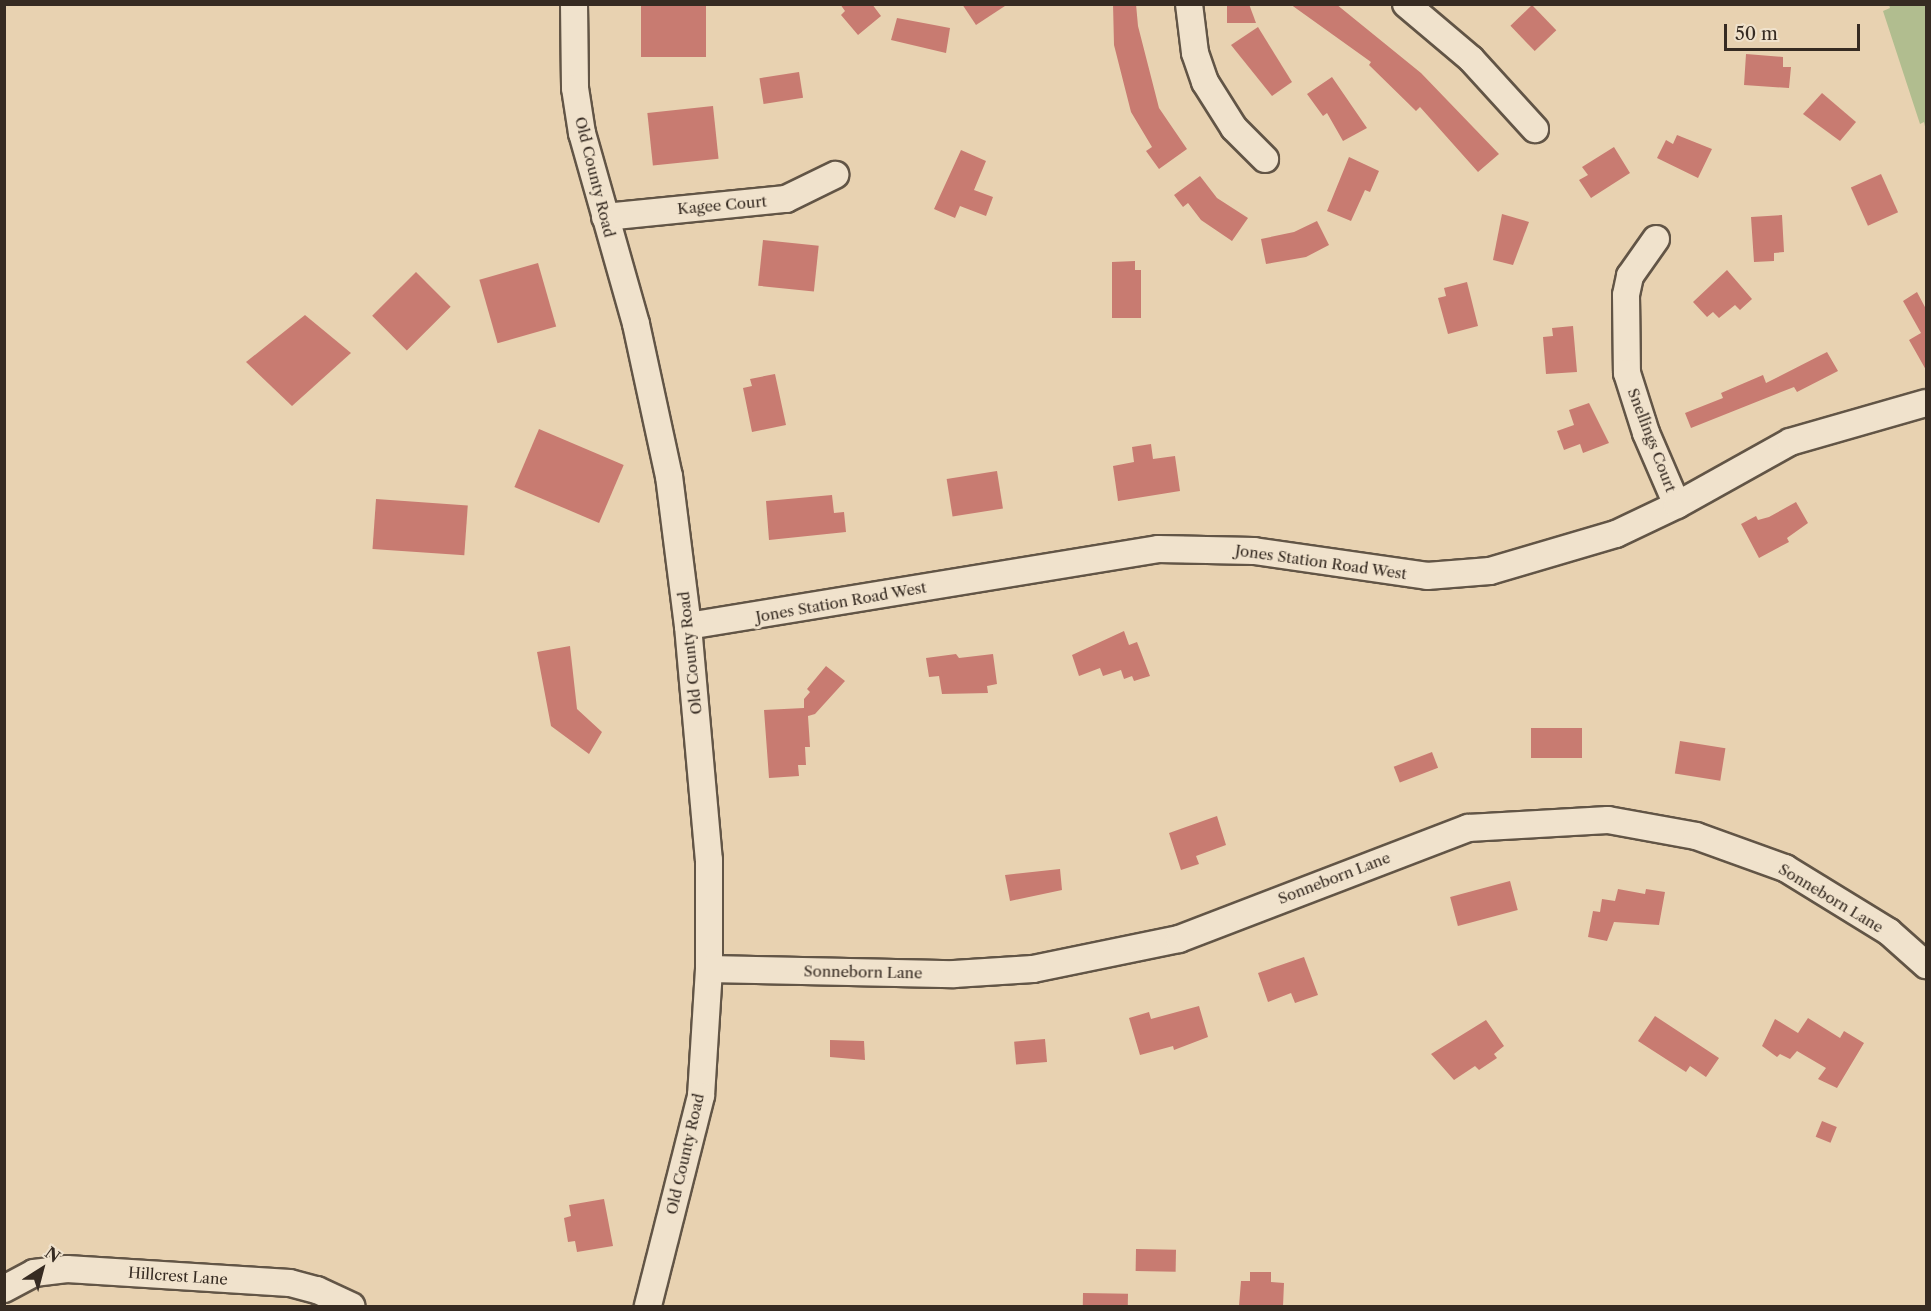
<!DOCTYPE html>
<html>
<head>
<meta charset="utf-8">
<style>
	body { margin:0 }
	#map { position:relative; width:1931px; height:1311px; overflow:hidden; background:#e8d2b1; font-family:"Libre Caslon Text",serif }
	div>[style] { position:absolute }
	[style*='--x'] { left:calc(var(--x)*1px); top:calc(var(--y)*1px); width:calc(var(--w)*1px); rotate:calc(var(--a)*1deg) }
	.green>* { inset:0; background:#b1bd8f }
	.building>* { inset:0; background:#c87b71; transform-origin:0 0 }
	.roads { filter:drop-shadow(2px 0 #625546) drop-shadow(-2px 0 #625546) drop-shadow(0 2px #625546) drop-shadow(0 -2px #625546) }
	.minor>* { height:26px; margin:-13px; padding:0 13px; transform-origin:13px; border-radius:13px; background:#f0e2cc }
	span { translate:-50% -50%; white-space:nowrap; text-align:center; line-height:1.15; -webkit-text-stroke:6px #f0e2cc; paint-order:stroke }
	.street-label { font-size:15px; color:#362b22 }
	.frame { position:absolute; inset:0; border:6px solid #362b22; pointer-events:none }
	.north { position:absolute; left:12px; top:1239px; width:60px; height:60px; -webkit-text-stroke:4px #f0e2cc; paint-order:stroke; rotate:36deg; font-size:16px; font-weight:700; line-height:24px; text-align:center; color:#362b22 }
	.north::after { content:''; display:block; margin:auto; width:21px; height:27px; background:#362b22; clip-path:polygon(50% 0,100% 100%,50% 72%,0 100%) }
	.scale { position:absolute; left:1724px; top:24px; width:136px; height:27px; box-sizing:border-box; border:3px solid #362b22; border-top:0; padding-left:8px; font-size:18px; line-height:21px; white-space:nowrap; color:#362b22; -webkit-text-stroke:4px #f0e2cc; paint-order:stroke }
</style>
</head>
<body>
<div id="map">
	<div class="green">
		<i style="clip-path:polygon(1889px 5px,1926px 5px,1926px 131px,1924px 122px,1920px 124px,1883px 11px,1890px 8px)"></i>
	</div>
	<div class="building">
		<i style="left:641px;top:4px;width:65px;height:53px"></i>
		<i style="clip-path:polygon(840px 4px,872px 4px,881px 16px,858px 35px,841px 15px,845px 11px)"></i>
		<i style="clip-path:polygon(962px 4px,1008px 4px,976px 25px)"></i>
		<i style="clip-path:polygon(1113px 4px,1136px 4px,1138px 26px,1159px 108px,1187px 149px,1159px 169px,1146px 151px,1152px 147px,1131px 112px,1114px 45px)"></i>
		<i style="clip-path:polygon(1227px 4px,1249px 4px,1256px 23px,1227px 23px)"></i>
		<i style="clip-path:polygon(1290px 4px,1336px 4px,1421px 73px,1499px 154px,1478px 172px,1420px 107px,1416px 111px,1369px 65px,1371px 62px)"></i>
		<i style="left:1532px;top:5px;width:35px;height:30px;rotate:46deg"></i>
		<i style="clip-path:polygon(897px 18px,950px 28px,946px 53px,891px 40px)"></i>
		<i style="clip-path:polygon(1258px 27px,1292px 82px,1272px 96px,1231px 45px)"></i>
		<i style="clip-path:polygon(1746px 54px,1783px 57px,1783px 67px,1791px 67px,1789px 88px,1744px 85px)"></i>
		<i style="left:799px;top:72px;width:26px;height:40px;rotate:81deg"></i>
		<i style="clip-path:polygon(1332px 77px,1367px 128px,1343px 141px,1327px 113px,1323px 116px,1307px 94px)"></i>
		<i style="clip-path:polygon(1822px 93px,1856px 122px,1840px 141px,1803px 114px)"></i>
		<i style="left:713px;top:106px;width:53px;height:66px;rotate:84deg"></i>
		<i style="clip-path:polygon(1677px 135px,1712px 149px,1698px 178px,1657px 158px,1666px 140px,1673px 144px)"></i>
		<i style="clip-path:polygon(1614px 147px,1630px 173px,1591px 198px,1579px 180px,1588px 175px,1582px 167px)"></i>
		<i style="clip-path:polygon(961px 150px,986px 161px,974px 190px,993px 197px,986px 216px,960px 206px,955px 218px,934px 209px)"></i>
		<i style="clip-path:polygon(1349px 157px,1379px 171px,1370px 192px,1365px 190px,1351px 221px,1327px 211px)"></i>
		<i style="left:1881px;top:174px;width:42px;height:33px;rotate:66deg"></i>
		<i style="clip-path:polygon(1200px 176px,1217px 198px,1248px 218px,1232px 241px,1201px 220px,1188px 203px,1183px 207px,1174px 195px)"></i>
		<i style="clip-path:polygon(1502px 214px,1529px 222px,1513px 265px,1493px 260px)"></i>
		<i style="clip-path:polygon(1782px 215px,1784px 252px,1774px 253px,1774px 261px,1754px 262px,1751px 217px)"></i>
		<i style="clip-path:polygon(1317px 221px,1329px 245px,1306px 257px,1266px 264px,1261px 239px,1294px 232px)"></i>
		<i style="left:763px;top:240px;width:56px;height:46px;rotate:6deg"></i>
		<i style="clip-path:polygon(1135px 261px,1135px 270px,1141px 270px,1141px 318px,1112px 318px,1112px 262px)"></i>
		<i style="left:538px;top:263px;width:66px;height:61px;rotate:74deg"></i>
		<i style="clip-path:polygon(1727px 270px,1752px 299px,1740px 310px,1735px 305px,1719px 318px,1713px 312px,1707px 317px,1693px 302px)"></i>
		<i style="left:416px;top:272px;width:49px;height:62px;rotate:45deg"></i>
		<i style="clip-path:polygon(1467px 282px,1478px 326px,1448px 334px,1438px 298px,1446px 296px,1444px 288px)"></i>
		<i style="clip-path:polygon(1917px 292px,1926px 309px,1926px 370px,1909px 340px,1921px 333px,1903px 301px)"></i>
		<i style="clip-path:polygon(305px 315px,351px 353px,292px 406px,246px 362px)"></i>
		<i style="clip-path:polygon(1573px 326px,1577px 372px,1546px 374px,1543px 337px,1553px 336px,1552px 328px)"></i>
		<i style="clip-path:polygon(1827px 352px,1838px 371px,1797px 392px,1794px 387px,1691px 428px,1685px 413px,1723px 398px,1721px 393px,1763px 375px,1766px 383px)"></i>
		<i style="clip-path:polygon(775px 374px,786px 425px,752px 432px,743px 388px,752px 386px,750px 379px)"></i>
		<i style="clip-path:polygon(1589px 403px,1609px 443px,1583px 453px,1580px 444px,1564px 450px,1557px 431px,1574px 425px,1569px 410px)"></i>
		<i style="left:539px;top:429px;width:92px;height:63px;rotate:23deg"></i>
		<i style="clip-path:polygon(1151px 444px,1153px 459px,1175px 456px,1180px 491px,1118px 501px,1113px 466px,1134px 462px,1132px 447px)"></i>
		<i style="left:997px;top:471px;width:38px;height:51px;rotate:81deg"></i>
		<i style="clip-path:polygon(832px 495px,834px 513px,844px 512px,846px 532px,769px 540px,766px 501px)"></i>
		<i style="left:376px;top:499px;width:92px;height:50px;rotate:4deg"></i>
		<i style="clip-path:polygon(1796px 502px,1808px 523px,1787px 538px,1789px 542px,1759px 558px,1741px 524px,1756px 516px,1758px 520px,1769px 517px)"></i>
		<i style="clip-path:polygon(1124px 631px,1129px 645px,1137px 642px,1150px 676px,1134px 681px,1132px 676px,1124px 679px,1121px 670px,1103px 676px,1100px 668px,1079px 676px,1072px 655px)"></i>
		<i style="clip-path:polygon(570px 646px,577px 709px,602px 732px,589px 754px,551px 726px,537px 652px)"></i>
		<i style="clip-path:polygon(956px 654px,959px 658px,993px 654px,997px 684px,987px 686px,988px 693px,942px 694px,939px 676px,929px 677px,926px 658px)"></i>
		<i style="clip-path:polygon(826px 666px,845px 681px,815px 714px,808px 716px,810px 747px,805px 747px,806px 765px,798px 765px,799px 776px,769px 778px,764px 710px,804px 708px,804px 699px,810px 692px,807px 689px)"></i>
		<i style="left:1531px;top:728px;width:51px;height:30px"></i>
		<i style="left:1680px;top:741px;width:46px;height:33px;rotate:9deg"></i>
		<i style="left:1432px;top:752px;width:17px;height:41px;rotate:69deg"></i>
		<i style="clip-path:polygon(1217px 816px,1226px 845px,1196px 856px,1199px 864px,1181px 870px,1169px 833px)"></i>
		<i style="clip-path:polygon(1060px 869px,1062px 890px,1010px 901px,1005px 875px)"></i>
		<i style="left:1510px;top:881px;width:30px;height:62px;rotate:75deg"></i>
		<i style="clip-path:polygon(1618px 889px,1645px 894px,1646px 889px,1665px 892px,1659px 925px,1614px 922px,1607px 941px,1588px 937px,1593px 911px,1600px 912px,1602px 899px,1615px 901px)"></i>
		<i style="clip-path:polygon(1304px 957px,1318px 995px,1295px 1003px,1291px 993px,1268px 1002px,1258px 973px)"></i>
		<i style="clip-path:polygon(1199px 1006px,1208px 1037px,1174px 1050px,1173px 1046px,1140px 1055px,1129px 1018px,1149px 1012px,1151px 1019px)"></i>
		<i style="clip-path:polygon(1655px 1016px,1719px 1058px,1706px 1077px,1690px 1066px,1686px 1072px,1638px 1041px)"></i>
		<i style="clip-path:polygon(1808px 1018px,1840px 1038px,1844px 1031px,1864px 1043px,1837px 1088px,1818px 1079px,1826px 1068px,1797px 1051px,1790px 1059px,1780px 1054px,1777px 1057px,1762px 1046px,1775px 1019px,1798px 1033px)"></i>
		<i style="clip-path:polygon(1486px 1020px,1504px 1046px,1494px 1054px,1497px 1058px,1479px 1070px,1475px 1066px,1454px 1080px,1431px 1054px)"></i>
		<i style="left:1045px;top:1039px;width:23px;height:31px;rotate:85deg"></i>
		<i style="clip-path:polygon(830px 1040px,864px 1041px,865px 1060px,830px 1057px)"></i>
		<i style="left:1822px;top:1121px;width:16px;height:17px;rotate:22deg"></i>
		<i style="clip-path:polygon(604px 1199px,613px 1246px,577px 1252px,575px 1241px,568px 1242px,564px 1218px,571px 1216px,569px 1205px)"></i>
		<i style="left:1136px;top:1249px;width:40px;height:22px;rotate:1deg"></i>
		<i style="clip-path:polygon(1250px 1272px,1271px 1272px,1271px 1282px,1284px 1283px,1283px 1306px,1239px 1306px,1241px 1281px,1250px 1281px)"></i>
		<i style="left:1083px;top:1293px;width:45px;height:13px;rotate:1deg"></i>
	</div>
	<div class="roads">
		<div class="minor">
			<i style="--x:574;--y:4;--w:84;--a:89.3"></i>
			<i style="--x:575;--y:88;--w:46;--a:81.2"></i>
			<i style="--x:582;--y:133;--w:198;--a:74.2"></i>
			<i style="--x:636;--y:324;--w:156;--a:77.8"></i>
			<i style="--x:669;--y:476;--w:151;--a:82.8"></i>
			<i style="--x:688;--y:626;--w:235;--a:84.9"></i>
			<i style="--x:709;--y:860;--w:109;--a:90"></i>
			<i style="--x:709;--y:969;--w:127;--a:93.6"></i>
			<i style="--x:701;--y:1096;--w:217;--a:104.2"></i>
			<i style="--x:1189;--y:4;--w:49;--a:83"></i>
			<i style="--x:1195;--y:53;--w:31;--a:71"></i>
			<i style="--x:1205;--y:82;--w:54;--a:57.8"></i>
			<i style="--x:1234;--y:128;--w:44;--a:45"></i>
			<i style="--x:1406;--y:4;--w:85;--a:40.2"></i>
			<i style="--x:1471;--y:59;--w:95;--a:47.6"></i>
			<i style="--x:605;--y:217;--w:182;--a:-5.7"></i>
			<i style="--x:786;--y:199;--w:55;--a:-26.1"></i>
			<i style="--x:1656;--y:239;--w:45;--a:125.1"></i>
			<i style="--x:1630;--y:276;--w:19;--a:102"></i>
			<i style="--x:1626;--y:295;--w:78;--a:89.3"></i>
			<i style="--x:1627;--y:373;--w:63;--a:72.4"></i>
			<i style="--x:1646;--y:433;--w:78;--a:66.7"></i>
			<i style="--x:688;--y:626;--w:476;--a:-9.3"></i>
			<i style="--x:1158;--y:549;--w:96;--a:1.2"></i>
			<i style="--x:1254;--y:551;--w:175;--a:8.2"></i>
			<i style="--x:1427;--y:576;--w:63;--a:-4.5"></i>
			<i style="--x:1490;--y:571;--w:131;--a:-16.4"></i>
			<i style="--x:1616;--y:534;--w:68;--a:-25.4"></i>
			<i style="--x:1677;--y:505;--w:129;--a:-29.1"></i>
			<i style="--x:1790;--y:442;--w:141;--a:-16"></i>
			<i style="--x:709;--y:969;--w:245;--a:1.2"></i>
			<i style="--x:954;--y:974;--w:79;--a:-3.6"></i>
			<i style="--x:1033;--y:969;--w:149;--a:-11.6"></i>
			<i style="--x:1179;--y:939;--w:310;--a:-21"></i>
			<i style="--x:1468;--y:828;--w:140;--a:-3.3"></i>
			<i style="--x:1608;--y:820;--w:89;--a:10.3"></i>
			<i style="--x:1696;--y:836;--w:95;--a:19.8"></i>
			<i style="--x:1785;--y:868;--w:122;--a:31.6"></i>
			<i style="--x:1889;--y:932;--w:50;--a:41.7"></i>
			<i style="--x:4;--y:1289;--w:34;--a:-28"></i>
			<i style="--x:34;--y:1273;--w:33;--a:-7"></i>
			<i style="--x:67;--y:1269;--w:223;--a:3.6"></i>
			<i style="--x:290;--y:1283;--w:28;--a:15"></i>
			<i style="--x:317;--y:1290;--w:38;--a:25"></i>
		</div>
	</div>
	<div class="street-label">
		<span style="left:595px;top:177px;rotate:76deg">Old County Road</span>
		<span style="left:722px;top:205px;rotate:-5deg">Kagee Court</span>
		<span style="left:1652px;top:440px;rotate:69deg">Snellings Court</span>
		<span style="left:1321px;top:562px;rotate:8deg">Jones Station Road West</span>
		<span style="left:841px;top:602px;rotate:-10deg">Jones Station Road West</span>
		<span style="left:690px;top:653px;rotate:-96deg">Old County Road</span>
		<span style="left:1334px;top:878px;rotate:-21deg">Sonneborn Lane</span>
		<span style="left:1831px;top:898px;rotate:31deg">Sonneborn Lane</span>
		<span style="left:863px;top:972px;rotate:1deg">Sonneborn Lane</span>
		<span style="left:685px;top:1154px;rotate:-77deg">Old County Road</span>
		<span style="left:178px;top:1276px;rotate:4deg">Hillcrest Lane</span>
	</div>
	<div class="frame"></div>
	<div class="north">N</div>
	<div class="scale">50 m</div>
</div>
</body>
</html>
